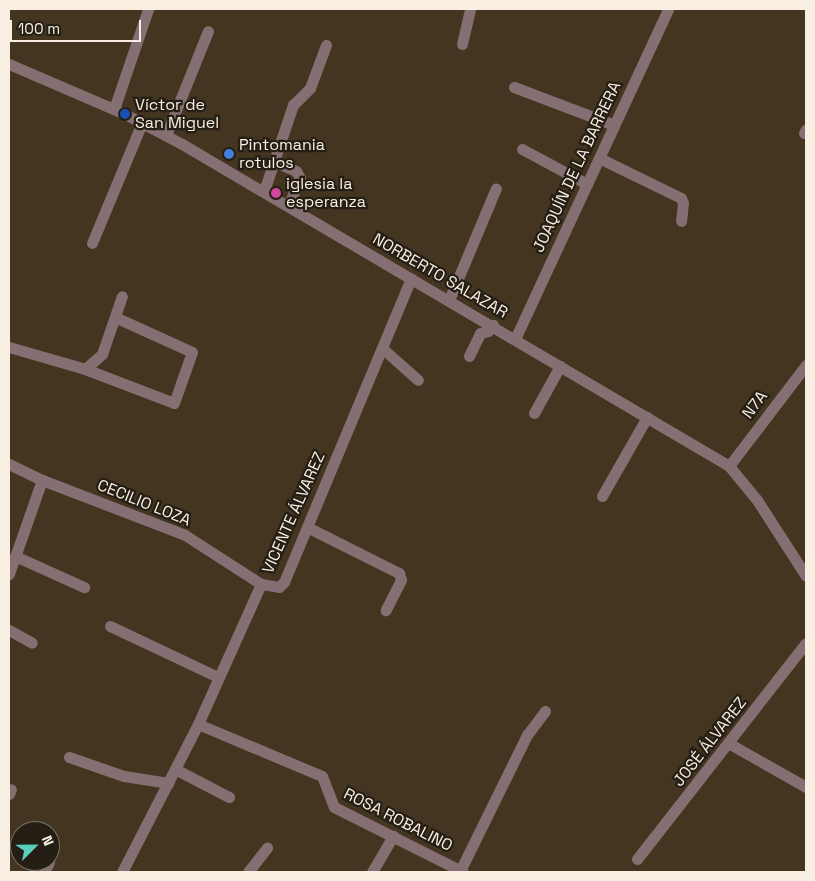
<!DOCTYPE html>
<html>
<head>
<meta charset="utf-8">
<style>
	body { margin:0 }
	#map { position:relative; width:815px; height:881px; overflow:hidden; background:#443520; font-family:"Space Grotesk",sans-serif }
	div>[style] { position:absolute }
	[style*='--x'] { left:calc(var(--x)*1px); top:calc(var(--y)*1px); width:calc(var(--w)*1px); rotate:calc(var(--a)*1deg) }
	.minor>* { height:11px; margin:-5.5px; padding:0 5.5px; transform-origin:5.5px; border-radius:5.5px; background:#866f73 }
	.dots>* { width:14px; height:14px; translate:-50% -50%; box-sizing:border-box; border:2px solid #251e15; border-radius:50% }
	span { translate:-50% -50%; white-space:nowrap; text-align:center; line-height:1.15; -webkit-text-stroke:4.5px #251e15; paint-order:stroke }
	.poi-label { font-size:16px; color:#f8eee2 }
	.left { translate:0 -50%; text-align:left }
	.street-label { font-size:16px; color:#f8eee2 }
	.frame { position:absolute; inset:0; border:10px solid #f8eee2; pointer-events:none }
	.north { position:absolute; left:10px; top:821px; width:50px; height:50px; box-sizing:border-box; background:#251e15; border:1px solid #797167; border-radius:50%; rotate:67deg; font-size:14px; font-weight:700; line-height:20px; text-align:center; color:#f8eee2 }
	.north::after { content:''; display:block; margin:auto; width:18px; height:22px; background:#59cebe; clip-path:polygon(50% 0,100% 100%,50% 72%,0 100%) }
	.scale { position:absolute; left:10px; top:20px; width:131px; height:22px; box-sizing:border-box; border:2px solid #f8eee2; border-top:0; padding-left:6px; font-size:15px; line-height:18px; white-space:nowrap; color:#f8eee2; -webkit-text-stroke:4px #251e15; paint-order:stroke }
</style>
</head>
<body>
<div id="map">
	<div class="minor">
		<i style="--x:462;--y:44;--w:36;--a:-77"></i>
		<i style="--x:9;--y:64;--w:126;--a:23.3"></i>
		<i style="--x:125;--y:114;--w:64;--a:27.8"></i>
		<i style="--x:182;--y:144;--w:635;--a:30.48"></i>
		<i style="--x:729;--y:466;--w:44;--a:50.5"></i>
		<i style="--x:757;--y:500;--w:90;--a:57.2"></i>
		<i style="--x:514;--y:87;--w:107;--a:20.8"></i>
		<i style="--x:114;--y:109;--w:106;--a:-71.2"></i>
		<i style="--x:804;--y:133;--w:4;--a:-63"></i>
		<i style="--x:166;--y:135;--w:112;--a:-68"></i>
		<i style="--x:522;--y:149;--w:74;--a:28.3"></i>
		<i style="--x:599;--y:158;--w:91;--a:26"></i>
		<i style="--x:681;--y:198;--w:5;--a:68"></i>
		<i style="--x:683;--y:203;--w:18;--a:96"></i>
		<i style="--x:275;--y:162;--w:23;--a:23"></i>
		<i style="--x:296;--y:171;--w:8;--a:60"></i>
		<i style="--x:300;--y:178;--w:30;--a:113"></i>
		<i style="--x:264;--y:191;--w:91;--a:-71.4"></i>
		<i style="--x:293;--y:105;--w:24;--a:-45"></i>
		<i style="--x:310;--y:88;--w:46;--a:-69.6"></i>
		<i style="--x:92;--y:243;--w:130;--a:-67.4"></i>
		<i style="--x:449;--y:300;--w:121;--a:-67.2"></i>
		<i style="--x:515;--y:339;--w:364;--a:-65.1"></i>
		<i style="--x:9;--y:347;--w:79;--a:16.1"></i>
		<i style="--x:85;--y:369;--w:95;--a:20.9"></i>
		<i style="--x:174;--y:403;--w:54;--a:-70.6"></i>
		<i style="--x:192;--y:352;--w:82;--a:-155.6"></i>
		<i style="--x:382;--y:348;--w:48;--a:41.6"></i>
		<i style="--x:469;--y:356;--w:25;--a:-64"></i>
		<i style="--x:480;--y:333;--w:8;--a:-14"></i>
		<i style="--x:488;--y:331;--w:8;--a:-50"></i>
		<i style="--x:85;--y:369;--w:23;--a:-41"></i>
		<i style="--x:102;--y:354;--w:61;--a:-71"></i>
		<i style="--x:534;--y:413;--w:54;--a:-61"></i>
		<i style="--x:9;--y:464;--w:37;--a:26"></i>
		<i style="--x:42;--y:480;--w:153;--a:21"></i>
		<i style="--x:185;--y:535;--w:90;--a:32.8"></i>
		<i style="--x:261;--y:584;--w:18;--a:9"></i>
		<i style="--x:279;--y:587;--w:7;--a:-45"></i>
		<i style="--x:284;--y:582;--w:329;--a:-67.3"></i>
		<i style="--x:729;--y:466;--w:127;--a:-52.7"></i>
		<i style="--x:602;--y:496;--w:91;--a:-60.3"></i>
		<i style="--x:307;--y:527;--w:103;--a:26.6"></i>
		<i style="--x:399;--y:573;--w:7;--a:74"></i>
		<i style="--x:401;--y:580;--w:34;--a:117"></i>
		<i style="--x:15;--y:556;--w:76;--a:24.2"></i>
		<i style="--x:9;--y:574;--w:100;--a:-70.7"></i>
		<i style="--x:110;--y:626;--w:119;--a:25.3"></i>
		<i style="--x:9;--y:630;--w:26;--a:29"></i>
		<i style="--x:198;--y:724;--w:134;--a:22.8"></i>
		<i style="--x:322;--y:776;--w:33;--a:69"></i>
		<i style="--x:334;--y:807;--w:144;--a:26.7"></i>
		<i style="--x:730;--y:744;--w:87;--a:29.5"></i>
		<i style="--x:69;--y:757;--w:58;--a:19.1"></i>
		<i style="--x:124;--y:776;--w:45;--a:9"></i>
		<i style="--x:175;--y:769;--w:61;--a:27.4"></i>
		<i style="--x:9;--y:794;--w:5;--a:-68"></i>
		<i style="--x:637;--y:859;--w:274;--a:-52"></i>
		<i style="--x:460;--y:871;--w:152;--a:-63.8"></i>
		<i style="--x:527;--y:735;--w:30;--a:-53"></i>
		<i style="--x:44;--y:872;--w:11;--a:-63"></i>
		<i style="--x:122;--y:872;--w:166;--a:-62.8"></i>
		<i style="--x:198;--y:724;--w:154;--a:-65.8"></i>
		<i style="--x:248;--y:872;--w:31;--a:-52"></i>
		<i style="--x:372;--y:872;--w:42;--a:-59.7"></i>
	</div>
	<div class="dots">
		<i style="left:125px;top:114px;background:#1a4fb4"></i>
		<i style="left:229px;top:154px;background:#3f7fe0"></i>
		<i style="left:276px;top:193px;background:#d1479c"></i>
	</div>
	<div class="poi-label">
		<span class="left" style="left:135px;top:114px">Víctor de<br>San Miguel</span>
		<span class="left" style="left:239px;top:154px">Pintomania<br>rotulos</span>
		<span class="left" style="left:286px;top:193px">iglesia la<br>esperanza</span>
	</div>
	<div class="street-label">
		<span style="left:577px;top:167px;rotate:-65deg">JOAQUÍN DE LA BARRERA</span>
		<span style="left:440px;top:276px;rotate:30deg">NORBERTO SALAZAR</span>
		<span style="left:755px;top:405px;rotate:-53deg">N7A</span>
		<span style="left:144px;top:503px;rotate:22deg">CECILIO LOZA</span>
		<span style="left:294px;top:513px;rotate:-66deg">VICENTE ÁLVAREZ</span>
		<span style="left:710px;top:742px;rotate:-52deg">JOSÉ ÁLVAREZ</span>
		<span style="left:398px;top:820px;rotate:27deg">ROSA ROBALINO</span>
	</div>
	<div class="frame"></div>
	<div class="north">N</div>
	<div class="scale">100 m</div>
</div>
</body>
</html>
